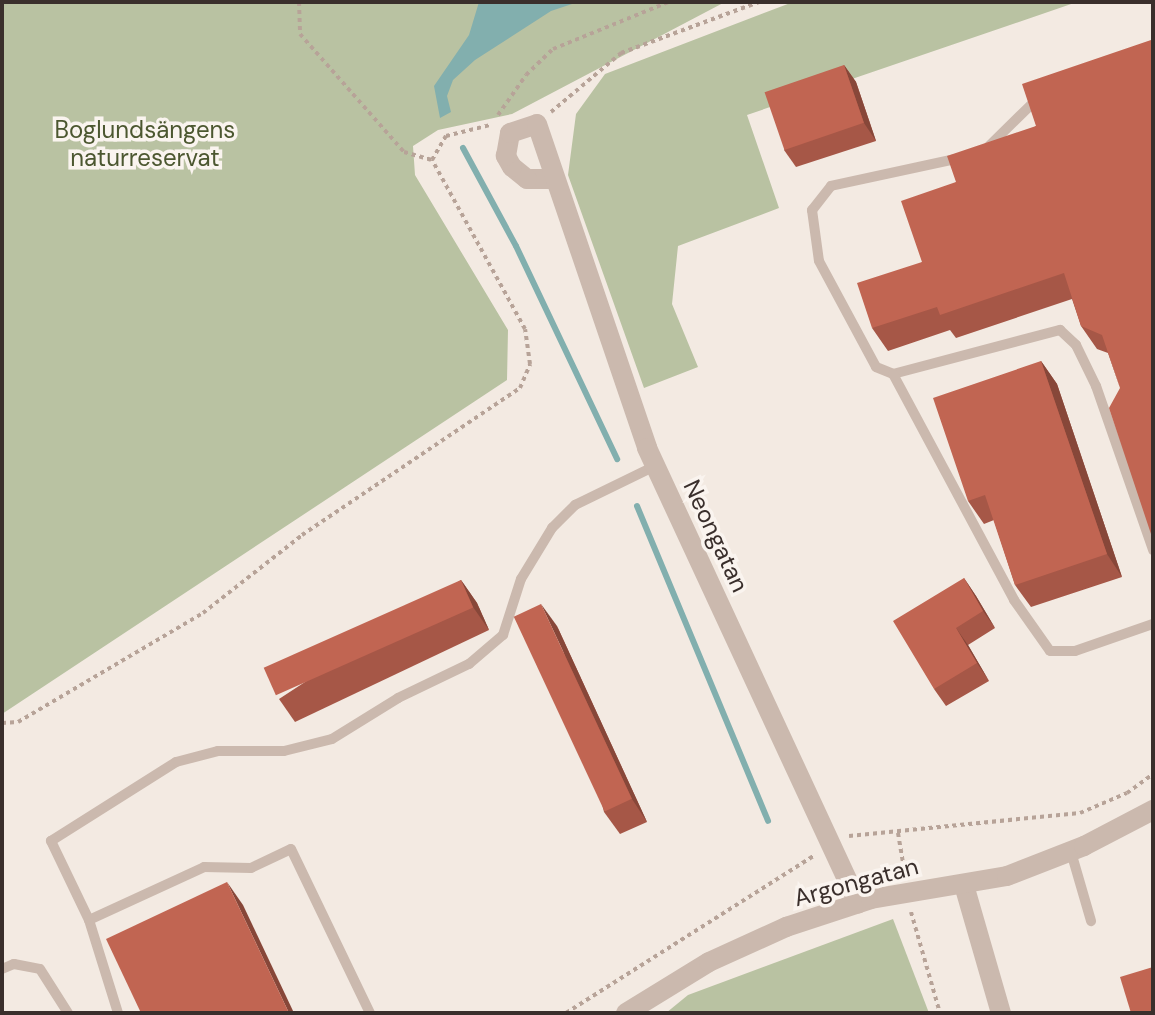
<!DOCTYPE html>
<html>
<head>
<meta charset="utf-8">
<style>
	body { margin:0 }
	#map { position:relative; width:1155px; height:1015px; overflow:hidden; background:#f3eae2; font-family:"DM Sans",sans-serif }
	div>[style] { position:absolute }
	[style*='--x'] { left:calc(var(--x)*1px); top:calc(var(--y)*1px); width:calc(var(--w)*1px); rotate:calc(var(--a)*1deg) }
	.green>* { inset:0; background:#b9c2a2 }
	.water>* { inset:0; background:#82afae }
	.stream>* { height:6px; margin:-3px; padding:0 3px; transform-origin:3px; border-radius:3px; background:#82afae }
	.path>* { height:4px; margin-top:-2px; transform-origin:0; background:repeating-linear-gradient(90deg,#b7a398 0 4px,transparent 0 8px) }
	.service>* { height:10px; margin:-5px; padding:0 5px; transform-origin:5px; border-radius:5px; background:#cbb9ae }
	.minor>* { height:20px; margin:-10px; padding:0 10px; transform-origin:10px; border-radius:10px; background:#cbb9ae }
	.wall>* { inset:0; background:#a65747 }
	.shaded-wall>* { inset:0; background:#874739 }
	.building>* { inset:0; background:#c16552; transform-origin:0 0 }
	span { translate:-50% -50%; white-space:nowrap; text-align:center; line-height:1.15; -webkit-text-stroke:7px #faf4ef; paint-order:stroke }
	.park-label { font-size:24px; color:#4c5730 }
	.street-label { font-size:24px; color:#3a2f2c }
	.frame { position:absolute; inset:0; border:4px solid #3a2f2c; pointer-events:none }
</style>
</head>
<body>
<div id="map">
	<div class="green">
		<i style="clip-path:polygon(2px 2px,725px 2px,512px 114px,438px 130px,413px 146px,415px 175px,508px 330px,507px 380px,2px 714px)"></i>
		<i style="clip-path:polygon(793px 2px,1077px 2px,747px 115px,779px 208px,678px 246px,672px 304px,698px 367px,644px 388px,568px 175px,576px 114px,605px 74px)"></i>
		<i style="clip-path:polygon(893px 919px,929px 1013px,666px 1013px,688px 995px)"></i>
	</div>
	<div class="water">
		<i style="clip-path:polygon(479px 2px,578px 2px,551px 11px,475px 60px,453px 80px,447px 96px,451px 112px,440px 118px,434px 86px,469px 35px)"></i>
	</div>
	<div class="stream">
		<i style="--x:463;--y:148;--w:111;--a:61.6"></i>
		<i style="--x:516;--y:246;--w:236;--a:64.6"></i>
		<i style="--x:637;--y:506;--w:341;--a:67.4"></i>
	</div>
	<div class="path">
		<i style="--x:299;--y:2;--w:32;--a:88"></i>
		<i style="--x:300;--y:34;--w:157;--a:48.6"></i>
		<i style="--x:404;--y:152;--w:29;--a:16"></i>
		<i style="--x:551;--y:112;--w:92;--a:-40.1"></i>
		<i style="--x:621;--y:53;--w:147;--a:-20.3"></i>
		<i style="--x:498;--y:115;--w:49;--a:-55"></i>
		<i style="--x:526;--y:75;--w:37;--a:-44"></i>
		<i style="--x:553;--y:49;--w:125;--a:-22.1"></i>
		<i style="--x:2;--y:723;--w:16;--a:-4"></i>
		<i style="--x:18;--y:722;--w:215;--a:-30.5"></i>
		<i style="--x:203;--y:613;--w:126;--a:-38.2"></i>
		<i style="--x:302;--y:535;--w:263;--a:-34"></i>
		<i style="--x:520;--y:388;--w:26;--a:-67"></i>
		<i style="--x:530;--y:364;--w:35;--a:-98"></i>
		<i style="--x:525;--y:329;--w:193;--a:-118.8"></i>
		<i style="--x:432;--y:160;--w:28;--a:-60"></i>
		<i style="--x:446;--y:136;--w:45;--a:-14"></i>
		<i style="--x:898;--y:833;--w:43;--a:80.5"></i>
		<i style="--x:849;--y:836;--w:232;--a:-5.7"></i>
		<i style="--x:1080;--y:813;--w:51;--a:-23.1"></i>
		<i style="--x:1127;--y:793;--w:32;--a:-36"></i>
		<i style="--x:911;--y:912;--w:105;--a:74"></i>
		<i style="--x:566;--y:1013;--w:293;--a:-32.4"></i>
	</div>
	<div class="service">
		<i style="--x:989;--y:146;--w:69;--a:-44.4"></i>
		<i style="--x:960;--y:158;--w:132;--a:167.8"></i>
		<i style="--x:831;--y:186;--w:31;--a:128"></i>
		<i style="--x:812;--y:210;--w:51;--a:82.2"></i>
		<i style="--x:819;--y:261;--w:120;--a:61.7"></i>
		<i style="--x:876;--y:367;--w:18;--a:22"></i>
		<i style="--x:893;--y:374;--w:173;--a:-14.8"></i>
		<i style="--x:1060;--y:330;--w:22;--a:43"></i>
		<i style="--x:1076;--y:345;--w:46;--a:64"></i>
		<i style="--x:1096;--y:386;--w:174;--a:70.8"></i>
		<i style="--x:893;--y:374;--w:256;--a:61.8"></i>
		<i style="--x:1014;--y:600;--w:62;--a:54.8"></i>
		<i style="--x:1050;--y:651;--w:25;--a:0"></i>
		<i style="--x:1075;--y:651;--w:83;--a:-19.1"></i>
		<i style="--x:1071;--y:852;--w:72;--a:73.8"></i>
		<i style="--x:89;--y:920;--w:88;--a:-115.7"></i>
		<i style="--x:51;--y:841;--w:148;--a:-32.3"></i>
		<i style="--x:176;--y:762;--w:43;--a:-14.7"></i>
		<i style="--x:218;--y:751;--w:66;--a:0"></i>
		<i style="--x:284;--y:751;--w:49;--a:-14"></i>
		<i style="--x:332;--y:739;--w:78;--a:-31.8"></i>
		<i style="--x:398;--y:698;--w:79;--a:-25.6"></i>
		<i style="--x:469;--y:664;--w:45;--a:-40.5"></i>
		<i style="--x:503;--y:635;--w:59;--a:-72.2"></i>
		<i style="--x:521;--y:579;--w:60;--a:-58.7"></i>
		<i style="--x:552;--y:528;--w:33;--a:-45"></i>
		<i style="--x:575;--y:505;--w:89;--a:-26"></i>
		<i style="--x:2;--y:969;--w:13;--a:-23"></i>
		<i style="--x:14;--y:964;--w:26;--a:11"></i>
		<i style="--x:40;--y:969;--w:52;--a:57.5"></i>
		<i style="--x:118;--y:1013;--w:97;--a:-107.3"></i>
		<i style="--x:89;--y:920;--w:127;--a:-24.7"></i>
		<i style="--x:204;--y:867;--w:47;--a:1.2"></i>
		<i style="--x:251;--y:868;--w:44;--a:-25.4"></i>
		<i style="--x:291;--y:849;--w:182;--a:64.3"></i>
	</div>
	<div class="minor">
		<i style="--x:555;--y:179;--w:28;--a:180"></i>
		<i style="--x:527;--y:179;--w:19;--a:-141"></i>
		<i style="--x:512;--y:167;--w:13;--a:-119"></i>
		<i style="--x:506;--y:156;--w:23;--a:-80"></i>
		<i style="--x:510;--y:133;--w:28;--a:-18"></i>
		<i style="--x:537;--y:124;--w:342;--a:71.2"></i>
		<i style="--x:647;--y:448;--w:502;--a:65.12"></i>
		<i style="--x:964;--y:885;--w:133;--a:73.9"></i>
		<i style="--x:626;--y:1013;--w:97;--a:-31.6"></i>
		<i style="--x:709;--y:962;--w:85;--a:-24.4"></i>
		<i style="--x:786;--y:927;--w:89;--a:-18.2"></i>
		<i style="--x:871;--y:899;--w:138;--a:-9.6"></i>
		<i style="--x:1007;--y:876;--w:83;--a:-21.3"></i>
		<i style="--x:1084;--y:846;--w:78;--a:-27.6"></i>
	</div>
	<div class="wall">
		<i style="clip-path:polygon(844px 65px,856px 82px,876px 141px,796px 167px,784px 150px)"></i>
		<i style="clip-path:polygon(1036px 126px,1120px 388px,1108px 353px,1097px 349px,1081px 326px,1072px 299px,956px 338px,950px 330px,888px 351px,872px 328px,922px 262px,956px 182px)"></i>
		<i style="clip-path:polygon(1041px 361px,1057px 384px,1122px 577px,1031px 607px,1015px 585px,994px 520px,984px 524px,968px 501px)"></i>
		<i style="clip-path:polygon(964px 578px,976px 596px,995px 628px,968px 645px,989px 681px,946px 706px,934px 689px)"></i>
		<i style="clip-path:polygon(461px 580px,477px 603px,489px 630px,295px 722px,279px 699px)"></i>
		<i style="clip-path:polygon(557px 626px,647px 822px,620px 834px,604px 812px)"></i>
	</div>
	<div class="shaded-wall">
		<i style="clip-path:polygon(844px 65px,856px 82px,876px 141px,864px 123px)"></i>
		<i style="clip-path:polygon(1041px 361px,1057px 384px,1122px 577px,1107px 554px)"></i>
		<i style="clip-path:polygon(964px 578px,976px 596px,995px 628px,983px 611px)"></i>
		<i style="clip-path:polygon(461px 580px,477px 603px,489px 630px,473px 607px)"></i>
		<i style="clip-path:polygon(541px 604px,557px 626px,647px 822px,632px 799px)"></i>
		<i style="clip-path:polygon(956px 628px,968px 645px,989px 681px,977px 663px)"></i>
		<i style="clip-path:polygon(227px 882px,243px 905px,294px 1013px,289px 1013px)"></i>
	</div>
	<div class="building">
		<i style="clip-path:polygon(1151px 40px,1153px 46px,1153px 540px,1109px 408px,1120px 388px,1102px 335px,1081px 326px,1064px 273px,940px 315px,937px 307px,872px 328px,857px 283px,922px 262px,901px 201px,956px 182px,947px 156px,1036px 126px,1022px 84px)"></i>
		<i style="left:844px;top:65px;width:61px;height:84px;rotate:71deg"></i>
		<i style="clip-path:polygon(1041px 361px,1107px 554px,1015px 585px,985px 495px,968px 501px,933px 398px)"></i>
		<i style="clip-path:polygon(964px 578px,983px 611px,956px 628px,977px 663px,934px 689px,893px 621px)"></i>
		<i style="left:461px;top:580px;width:30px;height:216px;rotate:66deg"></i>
		<i style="left:541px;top:604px;width:215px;height:30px;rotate:65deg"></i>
		<i style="clip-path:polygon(227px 882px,289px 1013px,141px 1013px,106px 939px)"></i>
		<i style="clip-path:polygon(1153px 967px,1153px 1013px,1131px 1013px,1120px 977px)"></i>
	</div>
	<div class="park-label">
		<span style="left:145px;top:144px">Boglundsängens<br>naturreservat</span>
	</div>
	<div class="street-label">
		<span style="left:716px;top:536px;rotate:65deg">Neongatan</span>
		<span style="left:856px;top:882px;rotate:-15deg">Argongatan</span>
	</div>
	<div class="frame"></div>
</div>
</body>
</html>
